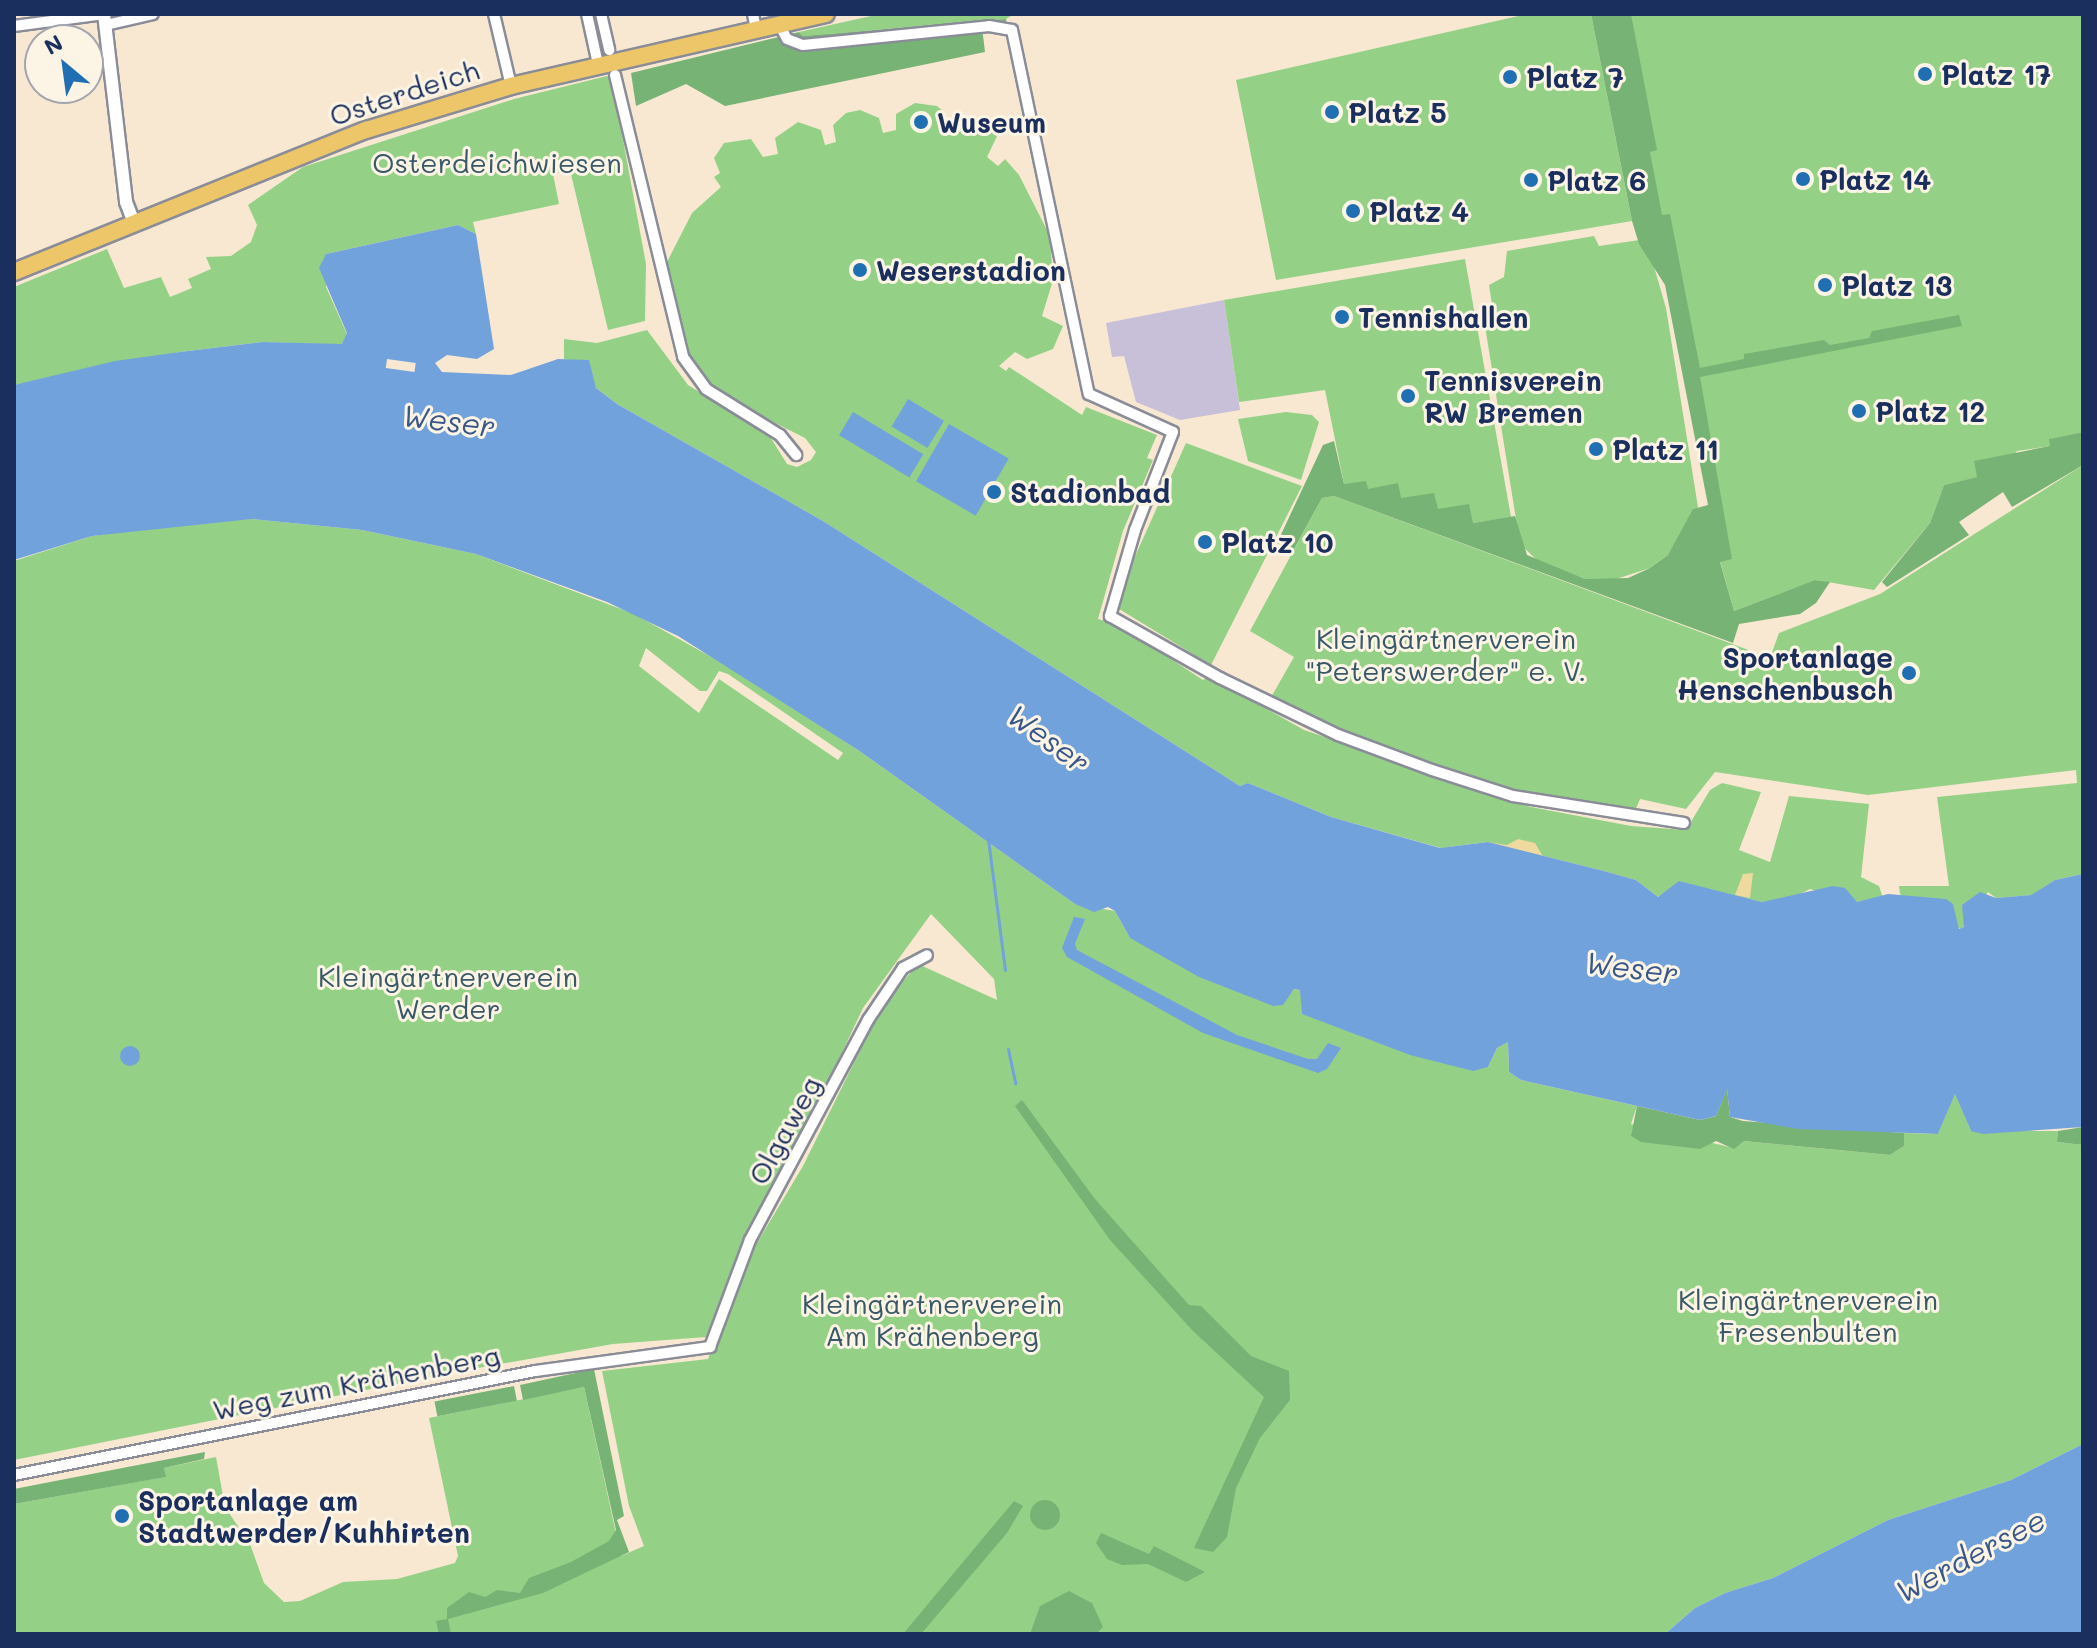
<!DOCTYPE html>
<html>
<head>
<meta charset="utf-8">
<style>
	body { margin:0 }
	#map { position:relative; width:2097px; height:1648px; overflow:hidden; background:#f8e8d2; font-family:Mali,sans-serif }
	div>[style] { position:absolute }
	[style*='--x'] { left:calc(var(--x)*1px); top:calc(var(--y)*1px); width:calc(var(--w)*1px); rotate:calc(var(--a)*1deg) }
	.industrial>* { inset:0; background:#c8c0d8 }
	.green>* { inset:0; background:#94d187 }
	.forest>* { inset:0; background:#77b374; transform-origin:0 0 }
	.round { border-radius:50% }
	.sand>* { inset:0; background:#eeda9e }
	.water>* { inset:0; background:#72a2dc; transform-origin:0 0 }
	.pier>* { inset:0; background:#f8e8d2; transform-origin:0 0 }
	.stream>* { height:3px; margin:-1.5px; padding:0 1.5px; transform-origin:1.5px; border-radius:1.5px; background:#72a2dc }
	.roads { filter:drop-shadow(2px 0 #8a8c98) drop-shadow(-2px 0 #8a8c98) drop-shadow(0 2px #8a8c98) drop-shadow(0 -2px #8a8c98) }
	.minor>* { height:10px; margin:-5px; padding:0 5px; transform-origin:5px; border-radius:5px; background:#fff }
	.tertiary>* { height:12px; margin:-6px; padding:0 6px; transform-origin:6px; border-radius:6px; background:#fff }
	.primary>* { height:16px; margin:-8px; padding:0 8px; transform-origin:8px; border-radius:8px; background:#ecc669 }
	.dots>* { width:22px; height:22px; translate:-50% -50%; box-sizing:border-box; border:4px solid #fcf5e5; border-radius:50% }
	span { translate:-50% -50%; white-space:nowrap; text-align:center; line-height:1.15; -webkit-text-stroke:6px #fcf5e5; paint-order:stroke }
	.poi-label { font-size:28px; color:#1b2f5e; font-weight:700 }
	.left { translate:0 -50%; text-align:left }
	.right { translate:-100% -50%; text-align:right }
	.street-label { font-size:28px; color:#1b2f5e }
	.park-label { font-size:28px; color:#395868 }
	.water-label { font-size:30px; color:#39578a; font-style:italic }
	.frame { position:absolute; inset:0; border:16px solid #1b2f5e; pointer-events:none }
	.north { position:absolute; left:24px; top:24px; width:80px; height:80px; box-sizing:border-box; background:#fcf5e5; border:2px solid #a2a6af; border-radius:50%; rotate:331deg; font-size:22px; font-weight:700; line-height:32px; text-align:center; color:#1b2f5e }
	.north::after { content:''; display:block; margin:auto; width:28px; height:36px; background:#1f6fb2; clip-path:polygon(50% 0,100% 100%,50% 72%,0 100%) }
</style>
</head>
<body>
<div id="map">
	<div class="industrial">
		<i style="clip-path:polygon(1224px 300px,1240px 410px,1180px 420px,1136px 402px,1124px 356px,1112px 357px,1106px 323px)"></i>
	</div>
	<div class="green">
		<i style="clip-path:polygon(880px 14px,1014px 14px,1006px 19px,803px 36px,799px 32px)"></i>
		<i style="clip-path:polygon(1527px 14px,1591px 14px,1632px 221px,1276px 280px,1236px 80px)"></i>
		<i style="clip-path:polygon(1619px 14px,2083px 14px,2083px 432px,2050px 439px,2051px 446px,2017px 451px,1999px 472px,1944px 485px,1930px 523px,1874px 590px,1816px 580px,1734px 611px,1720px 561px)"></i>
		<i style="clip-path:polygon(611px 75px,646px 264px,645px 321px,608px 330px,570px 170px,553px 174px,559px 204px,473px 222px,476px 234px,458px 225px,326px 254px,326px 287px,347px 334px,342px 345px,263px 342px,180px 352px,14px 385px,14px 287px,107px 249px,124px 288px,161px 277px,170px 297px,192px 288px,188px 279px,211px 269px,206px 257px,231px 256px,251px 242px,257px 225px,248px 205px,303px 167px,514px 99px)"></i>
		<i style="clip-path:polygon(915px 103px,937px 106px,944px 112px,944px 129px,960px 132px,965px 119px,999px 132px,987px 157px,998px 166px,1005px 159px,1019px 175px,1050px 236px,1053px 280px,1042px 316px,1063px 326px,1053px 349px,1027px 359px,1015px 352px,999px 366px,1006px 371px,1009px 367px,1082px 415px,1086px 407px,1157px 435px,1147px 458px,1153px 460px,1123px 531px,1098px 619px,1119px 625px,1203px 680px,1209px 676px,1304px 730px,1531px 807px,1631px 826px,1686px 830px,1710px 790px,1722px 783px,1761px 792px,1739px 850px,1770px 862px,1789px 796px,1869px 804px,1861px 877px,1879px 886px,1883px 898px,1857px 902px,1810px 889px,1791px 899px,1762px 902px,1679px 882px,1658px 897px,1636px 880px,1604px 871px,1488px 842px,1441px 848px,1331px 817px,1248px 783px,1240px 786px,823px 521px,617px 404px,596px 388px,583px 363px,564px 359px,564px 339px,597px 343px,647px 330px,688px 385px,769px 435px,787px 464px,797px 467px,811px 460px,816px 452px,805px 438px,711px 391px,684px 359px,667px 262px,692px 213px,721px 187px,714px 177px,720px 173px,714px 158px,724px 143px,751px 139px,763px 157px,778px 154px,775px 138px,798px 122px,821px 130px,825px 145px,836px 142px,833px 125px,846px 113px,860px 110px,879px 118px,883px 133px,896px 130px,896px 114px)"></i>
		<i style="clip-path:polygon(1594px 236px,1599px 246px,1646px 239px,1666px 308px,1698px 507px,1668px 555px,1650px 568px,1610px 581px,1585px 579px,1540px 563px,1520px 544px,1485px 326px,1495px 324px,1489px 285px,1504px 277px,1507px 251px)"></i>
		<i style="clip-path:polygon(1465px 259px,1511px 517px,1473px 523px,1344px 484px,1325px 390px,1239px 402px,1224px 300px)"></i>
		<i style="clip-path:polygon(1286px 412px,1312px 415px,1319px 422px,1301px 480px,1248px 461px,1238px 419px)"></i>
		<i style="clip-path:polygon(1186px 443px,1302px 486px,1211px 665px,1119px 609px,1128px 572px)"></i>
		<i style="clip-path:polygon(2083px 465px,2083px 874px,2055px 880px,2032px 895px,1996px 898px,1988px 892px,1962px 929px,1956px 927px,1945px 899px,1905px 899px,1900px 894px,1899px 886px,1949px 886px,1937px 797px,2077px 783px,2076px 770px,1868px 795px,1715px 772px,1686px 809px,1640px 799px,1635px 811px,1627px 811px,1508px 788px,1427px 764px,1270px 699px,1294px 657px,1250px 631px,1322px 498px,1334px 496px,1770px 658px,1779px 633px,1880px 594px)"></i>
		<i style="clip-path:polygon(evenodd,252px 519px,362px 530px,476px 554px,634px 614px,731px 668px,858px 750px,1075px 904px,1115px 911px,1130px 938px,1282px 1005px,1294px 989px,1300px 990px,1488px 1067px,1497px 1048px,1508px 1042px,1509px 1072px,1521px 1080px,1637px 1106px,1631px 1124px,1734px 1148px,1744px 1141px,1890px 1155px,1904px 1146px,1904px 1133px,1938px 1134px,1955px 1093px,1971px 1131px,2058px 1131px,2057px 1142px,2083px 1145px,2083px 1444px,2011px 1480px,1888px 1520px,1773px 1578px,1725px 1593px,1695px 1608px,1665px 1634px,14px 1634px,14px 1504px,165px 1477px,164px 1468px,216px 1457px,225px 1507px,250px 1544px,264px 1583px,284px 1602px,300px 1601px,343px 1582px,397px 1579px,455px 1563px,458px 1556px,429px 1418px,584px 1387px,621px 1556px,644px 1546px,629px 1506px,602px 1371px,708px 1359px,748px 1258px,803px 1166px,882px 1006px,918px 964px,997px 1000px,994px 979px,931px 914px,863px 1008px,798px 1146px,744px 1237px,706px 1337px,613px 1344px,456px 1372px,14px 1460px,14px 561px,92px 536px,195px 521px,252px 519px,646px 648px,700px 691px,707px 691px,719px 671px,728px 674px,843px 753px,838px 760px,719px 679px,699px 713px,639px 666px,646px 648px)"></i>
	</div>
	<div class="forest">
		<i style="clip-path:polygon(1591px 14px,1631px 14px,1657px 150px,1650px 152px,1662px 215px,1670px 214px,1700px 368px,1744px 359px,1744px 354px,1824px 340px,1830px 345px,1869px 338px,1872px 331px,1959px 315px,1962px 326px,1700px 377px,1732px 559px,1720px 562px,1734px 611px,1815px 580px,1830px 582px,1816px 603px,1800px 614px,1739px 624px,1733px 643px,1334px 496px,1322px 498px,1293px 551px,1277px 543px,1323px 445px,1334px 441px,1344px 484px,1366px 481px,1368px 489px,1398px 483px,1401px 498px,1434px 493px,1438px 509px,1469px 504px,1473px 523px,1515px 516px,1527px 555px,1585px 579px,1628px 578px,1650px 568px,1668px 555px,1693px 509px,1708px 505px,1665px 285px,1639px 244px,1632px 221px)"></i>
		<i style="clip-path:polygon(1006px 19px,1007px 26px,982px 27px,985px 52px,725px 106px,686px 84px,636px 106px,631px 73px,799px 32px,803px 36px)"></i>
		<i style="clip-path:polygon(2083px 432px,2083px 465px,2012px 507px,2003px 492px,1959px 522px,1969px 535px,1887px 587px,1882px 582px,1930px 523px,1944px 485px,1977px 477px,1974px 461px,2050px 446px,2049px 439px)"></i>
		<i style="clip-path:polygon(1727px 1088px,1730px 1117px,1743px 1121px,1904px 1133px,1904px 1146px,1890px 1155px,1744px 1141px,1734px 1149px,1716px 1141px,1700px 1149px,1641px 1142px,1631px 1136px,1637px 1106px,1700px 1120px,1716px 1116px)"></i>
		<i style="clip-path:polygon(1022px 1100px,1095px 1199px,1189px 1305px,1201px 1306px,1251px 1356px,1289px 1371px,1290px 1400px,1260px 1438px,1236px 1488px,1227px 1537px,1213px 1552px,1194px 1548px,1264px 1397px,1192px 1330px,1110px 1240px,1015px 1106px)"></i>
		<i style="clip-path:polygon(2083px 1127px,2083px 1145px,2057px 1142px,2058px 1131px)"></i>
		<i style="clip-path:polygon(594px 1369px,624px 1516px,617px 1520px,629px 1552px,543px 1593px,448px 1619px,451px 1634px,439px 1634px,436px 1621px,447px 1619px,447px 1608px,469px 1592px,485px 1597px,497px 1590px,520px 1593px,529px 1578px,571px 1562px,609px 1541px,616px 1530px,584px 1387px,523px 1400px,520px 1385px)"></i>
		<i style="left:514px;top:1386px;width:15px;height:81px;rotate:79deg"></i>
		<i style="clip-path:polygon(205px 1452px,204px 1459px,164px 1468px,166px 1477px,14px 1504px,14px 1489px)"></i>
		<i class="round" style="left:1030px;top:1500px;width:30px;height:30px"></i>
		<i style="clip-path:polygon(1014px 1501px,1023px 1506px,1007px 1533px,921px 1634px,903px 1634px)"></i>
		<i style="clip-path:polygon(1101px 1533px,1149px 1554px,1154px 1546px,1205px 1572px,1186px 1582px,1148px 1564px,1122px 1565px,1107px 1559px,1096px 1543px)"></i>
		<i style="clip-path:polygon(1069px 1591px,1092px 1603px,1103px 1627px,1096px 1634px,1030px 1634px,1040px 1606px)"></i>
	</div>
	<div class="sand">
		<i style="clip-path:polygon(1518px 839px,1535px 843px,1544px 858px,1488px 842px,1507px 845px)"></i>
		<i style="clip-path:polygon(1753px 873px,1750px 898px,1735px 895px,1743px 874px)"></i>
	</div>
	<div class="water">
		<i style="clip-path:polygon(458px 225px,476px 234px,494px 349px,477px 359px,447px 355px,435px 363px,442px 372px,511px 375px,558px 359px,589px 360px,596px 388px,617px 404px,823px 521px,1240px 786px,1248px 783px,1331px 817px,1440px 848px,1488px 842px,1604px 871px,1636px 880px,1658px 897px,1679px 881px,1762px 902px,1833px 886px,1845px 888px,1857px 902px,1888px 894px,1946px 899px,1953px 904px,1959px 929px,1964px 927px,1962px 905px,1980px 892px,1996px 898px,2031px 895px,2055px 880px,2083px 874px,2083px 1127px,1983px 1134px,1971px 1131px,1955px 1094px,1938px 1134px,1798px 1129px,1730px 1117px,1727px 1089px,1716px 1116px,1700px 1120px,1521px 1080px,1509px 1072px,1508px 1042px,1497px 1048px,1488px 1067px,1473px 1071px,1410px 1055px,1302px 1014px,1300px 990px,1294px 989px,1283px 1005px,1273px 1006px,1199px 977px,1130px 938px,1115px 911px,1108px 907px,1094px 912px,1075px 904px,858px 750px,678px 636px,607px 602px,476px 554px,362px 530px,252px 519px,92px 536px,14px 560px,14px 385px,115px 361px,180px 352px,263px 342px,342px 344px,347px 333px,319px 268px,326px 254px)"></i>
		<i style="left:908px;top:399px;width:42px;height:32px;rotate:31deg"></i>
		<i style="left:853px;top:412px;width:82px;height:27px;rotate:31deg"></i>
		<i style="left:949px;top:424px;width:69px;height:66px;rotate:30deg"></i>
		<i style="clip-path:polygon(1074px 917px,1085px 919px,1075px 944px,1077px 950px,1237px 1035px,1308px 1059px,1317px 1059px,1328px 1043px,1341px 1048px,1327px 1069px,1318px 1073px,1203px 1033px,1067px 957px,1062px 948px)"></i>
		<i class="round" style="left:120px;top:1046px;width:20px;height:20px"></i>
		<i style="clip-path:polygon(2083px 1444px,2083px 1634px,1665px 1634px,1695px 1608px,1725px 1593px,1773px 1578px,1888px 1520px,2011px 1480px)"></i>
	</div>
	<div class="pier">
		<i style="left:387px;top:359px;width:29px;height:9px;rotate:8deg"></i>
	</div>
	<div class="stream">
		<i style="--x:988;--y:839;--w:132;--a:82.6"></i>
		<i style="--x:1008;--y:1049;--w:35;--a:78"></i>
	</div>
	<div class="roads">
		<div class="minor">
			<i style="--x:494;--y:14;--w:74;--a:76.7"></i>
			<i style="--x:587;--y:14;--w:51;--a:77.6"></i>
			<i style="--x:601;--y:14;--w:37;--a:77"></i>
			<i style="--x:753;--y:14;--w:15;--a:79"></i>
			<i style="--x:779;--y:24;--w:17;--a:62"></i>
			<i style="--x:787;--y:39;--w:17;--a:21"></i>
			<i style="--x:803;--y:45;--w:187;--a:-5.8"></i>
			<i style="--x:989;--y:26;--w:23;--a:10"></i>
			<i style="--x:1012;--y:30;--w:372;--a:78.1"></i>
			<i style="--x:1089;--y:394;--w:92;--a:24.3"></i>
			<i style="--x:1173;--y:432;--w:105;--a:111.2"></i>
			<i style="--x:1135;--y:530;--w:90;--a:106.2"></i>
			<i style="--x:1110;--y:616;--w:126;--a:29.4"></i>
			<i style="--x:1220;--y:678;--w:131;--a:25.8"></i>
			<i style="--x:1338;--y:735;--w:100;--a:20.4"></i>
			<i style="--x:1432;--y:770;--w:85;--a:17.8"></i>
			<i style="--x:1513;--y:796;--w:173;--a:9"></i>
			<i style="--x:106;--y:25;--w:48;--a:-13.2"></i>
			<i style="--x:14;--y:26;--w:91;--a:-7.6"></i>
			<i style="--x:615;--y:75;--w:290;--a:76.4"></i>
			<i style="--x:683;--y:357;--w:39;--a:54"></i>
			<i style="--x:706;--y:389;--w:87;--a:31.9"></i>
			<i style="--x:780;--y:435;--w:26;--a:51"></i>
			<i style="--x:14;--y:1475;--w:531;--a:-11.29"></i>
			<i style="--x:535;--y:1371;--w:177;--a:-7.8"></i>
			<i style="--x:710;--y:1347;--w:114;--a:-69.5"></i>
			<i style="--x:750;--y:1240;--w:250;--a:-61.8"></i>
			<i style="--x:868;--y:1020;--w:63;--a:-56.1"></i>
			<i style="--x:903;--y:968;--w:27;--a:-28"></i>
		</div>
		<div class="tertiary">
			<i style="--x:104;--y:14;--w:189;--a:83.3"></i>
			<i style="--x:126;--y:202;--w:19;--a:69"></i>
		</div>
		<div class="primary">
			<i style="--x:14;--y:272;--w:380;--a:-22"></i>
			<i style="--x:366;--y:130;--w:152;--a:-16.9"></i>
			<i style="--x:511;--y:86;--w:323;--a:-12.9"></i>
		</div>
	</div>
	<div class="dots">
		<i style="left:1925px;top:74px;background:#1f6fb2"></i>
		<i style="left:1510px;top:77px;background:#1f6fb2"></i>
		<i style="left:1332px;top:112px;background:#1f6fb2"></i>
		<i style="left:921px;top:122px;background:#1f6fb2"></i>
		<i style="left:1803px;top:179px;background:#1f6fb2"></i>
		<i style="left:1531px;top:180px;background:#1f6fb2"></i>
		<i style="left:1353px;top:211px;background:#1f6fb2"></i>
		<i style="left:860px;top:270px;background:#1f6fb2"></i>
		<i style="left:1825px;top:285px;background:#1f6fb2"></i>
		<i style="left:1342px;top:317px;background:#1f6fb2"></i>
		<i style="left:1408px;top:396px;background:#1f6fb2"></i>
		<i style="left:1859px;top:411px;background:#1f6fb2"></i>
		<i style="left:1596px;top:449px;background:#1f6fb2"></i>
		<i style="left:994px;top:492px;background:#1f6fb2"></i>
		<i style="left:1205px;top:542px;background:#1f6fb2"></i>
		<i style="left:1909px;top:673px;background:#1f6fb2"></i>
		<i style="left:122px;top:1516px;background:#1f6fb2"></i>
	</div>
	<div class="poi-label">
		<span class="left" style="left:1941px;top:74px">Platz 17</span>
		<span class="left" style="left:1526px;top:77px">Platz 7</span>
		<span class="left" style="left:1348px;top:112px">Platz 5</span>
		<span class="left" style="left:937px;top:122px">Wuseum</span>
		<span class="left" style="left:1819px;top:179px">Platz 14</span>
		<span class="left" style="left:1547px;top:180px">Platz 6</span>
		<span class="left" style="left:1369px;top:211px">Platz 4</span>
		<span class="left" style="left:876px;top:270px">Weserstadion</span>
		<span class="left" style="left:1841px;top:285px">Platz 13</span>
		<span class="left" style="left:1358px;top:317px">Tennishallen</span>
		<span class="left" style="left:1424px;top:396px">Tennisverein<br>RW Bremen</span>
		<span class="left" style="left:1875px;top:411px">Platz 12</span>
		<span class="left" style="left:1612px;top:449px">Platz 11</span>
		<span class="left" style="left:1010px;top:492px">Stadionbad</span>
		<span class="left" style="left:1221px;top:542px">Platz 10</span>
		<span class="right" style="left:1893px;top:673px">Sportanlage<br>Henschenbusch</span>
		<span class="left" style="left:138px;top:1516px">Sportanlage am<br>Stadtwerder/Kuhhirten</span>
	</div>
	<div class="street-label">
		<span style="left:404px;top:92px;rotate:-18deg">Osterdeich</span>
		<span style="left:784px;top:1130px;rotate:-61deg">Olgaweg</span>
		<span style="left:356px;top:1382px;rotate:-11deg">Weg zum Krähenberg</span>
	</div>
	<div class="park-label">
		<span style="left:497px;top:162px">Osterdeichwiesen</span>
		<span style="left:1446px;top:654px">Kleingärtnerverein<br>"Peterswerder" e. V.</span>
		<span style="left:448px;top:992px">Kleingärtnerverein<br>Werder</span>
		<span style="left:1808px;top:1315px">Kleingärtnerverein<br>Fresenbulten</span>
		<span style="left:932px;top:1319px">Kleingärtnerverein<br>Am Krähenberg</span>
	</div>
	<div class="water-label">
		<span style="left:449px;top:420px;rotate:7deg">Weser</span>
		<span style="left:1049px;top:738px;rotate:36deg">Weser</span>
		<span style="left:1632px;top:967px;rotate:7deg">Weser</span>
		<span style="left:1970px;top:1555px;rotate:-28deg">Werdersee</span>
	</div>
	<div class="frame"></div>
	<div class="north">N</div>
</div>
</body>
</html>
